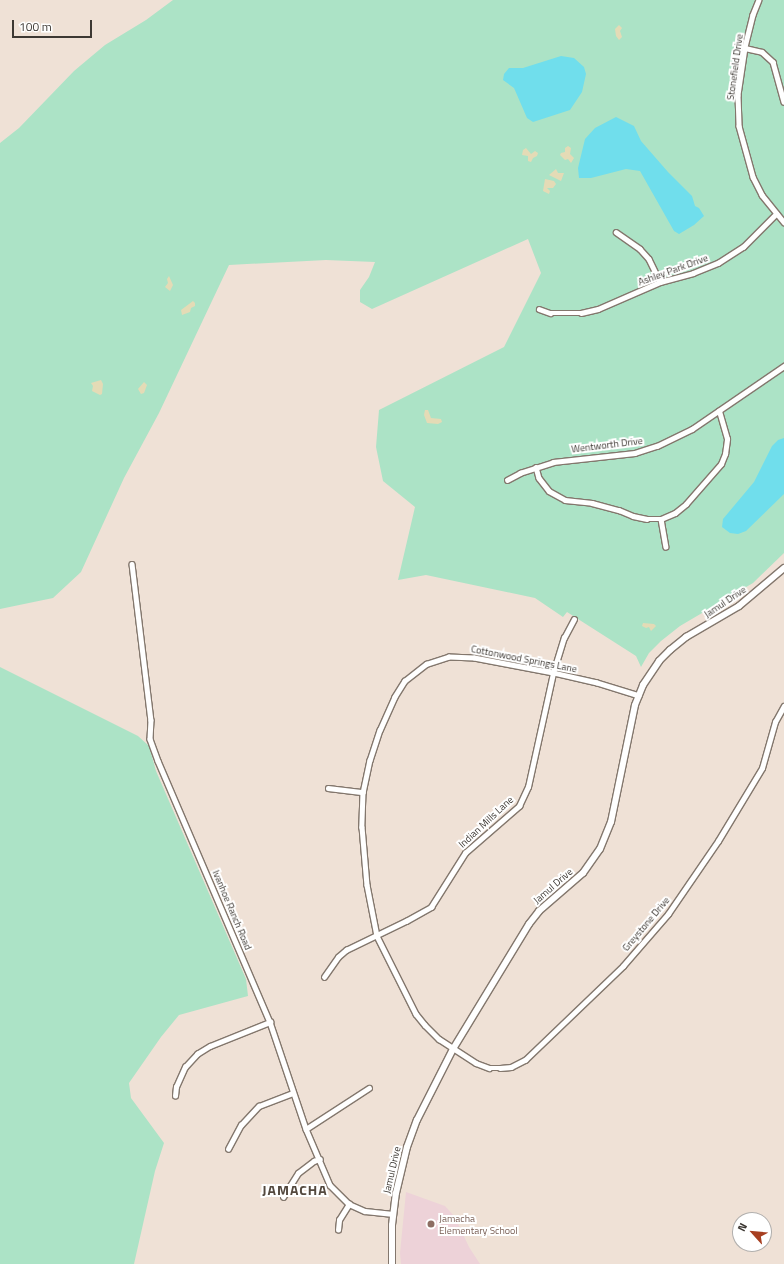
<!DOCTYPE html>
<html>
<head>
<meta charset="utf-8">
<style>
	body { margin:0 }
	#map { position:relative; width:784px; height:1264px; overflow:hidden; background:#efe1d6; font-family:"Titillium Web",sans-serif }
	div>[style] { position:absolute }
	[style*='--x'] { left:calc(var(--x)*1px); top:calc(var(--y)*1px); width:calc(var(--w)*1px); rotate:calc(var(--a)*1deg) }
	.education>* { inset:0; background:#edd2d8 }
	.green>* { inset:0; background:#ace3c6 }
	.sand>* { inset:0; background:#e4dbb6 }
	.water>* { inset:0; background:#70deec }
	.roads { filter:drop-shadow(1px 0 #83776d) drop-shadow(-1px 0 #83776d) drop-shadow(0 1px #83776d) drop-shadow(0 -1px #83776d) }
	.street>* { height:4.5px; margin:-2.25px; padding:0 2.25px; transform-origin:2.25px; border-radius:2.25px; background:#fff }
	.secondary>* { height:6px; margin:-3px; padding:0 3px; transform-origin:3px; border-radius:3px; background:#fff }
	.dots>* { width:11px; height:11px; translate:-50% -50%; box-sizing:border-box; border:2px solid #fff; border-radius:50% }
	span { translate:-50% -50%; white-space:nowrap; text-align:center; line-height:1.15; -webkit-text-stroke:4px #fff; paint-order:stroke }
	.street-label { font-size:10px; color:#3d3833 }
	.education-label { font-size:10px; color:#785e54 }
	.left { translate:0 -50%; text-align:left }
	.district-label { font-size:14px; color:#53483e; font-weight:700; letter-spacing:1px }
	.north { position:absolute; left:732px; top:1212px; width:40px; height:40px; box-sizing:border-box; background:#fff; border:1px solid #b1afad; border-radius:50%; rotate:297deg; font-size:11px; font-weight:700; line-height:16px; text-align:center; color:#3d3833 }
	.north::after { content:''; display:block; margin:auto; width:14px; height:18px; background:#a73f21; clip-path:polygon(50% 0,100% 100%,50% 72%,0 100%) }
	.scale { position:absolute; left:12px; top:20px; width:80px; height:18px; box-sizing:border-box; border:2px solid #3d3833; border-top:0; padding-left:5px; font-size:12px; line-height:14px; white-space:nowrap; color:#3d3833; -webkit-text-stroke:3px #fff; paint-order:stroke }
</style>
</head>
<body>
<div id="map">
	<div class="education">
		<i style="clip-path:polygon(406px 1192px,445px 1206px,455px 1217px,469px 1247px,480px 1264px,401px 1264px,400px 1253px)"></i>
	</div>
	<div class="green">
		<i style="clip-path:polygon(173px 0,784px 0,784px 553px,753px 583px,680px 626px,661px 641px,649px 653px,641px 667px,636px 656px,567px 612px,563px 617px,535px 598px,426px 575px,398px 580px,415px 507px,383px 481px,376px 447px,379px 410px,504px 347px,541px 273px,528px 239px,372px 309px,360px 302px,360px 290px,369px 277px,375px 262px,326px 260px,229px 265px,159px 413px,124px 478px,81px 572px,53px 598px,0 609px,0 143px,19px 128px,74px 71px,105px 45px,146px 20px)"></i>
		<i style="clip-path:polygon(0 667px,138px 736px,149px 746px,156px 771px,246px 979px,248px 996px,179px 1015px,161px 1037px,129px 1083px,131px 1098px,164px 1143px,155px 1171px,134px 1264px,0 1264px)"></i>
	</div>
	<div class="sand">
		<i style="clip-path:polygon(619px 25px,622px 28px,620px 31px,622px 37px,619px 40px,616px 36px,615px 29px)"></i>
		<i style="clip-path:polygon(568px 146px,571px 148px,570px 154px,574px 158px,571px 163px,568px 159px,565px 160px,560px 155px,561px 153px,565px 152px,565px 148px)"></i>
		<i style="clip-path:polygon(526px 148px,531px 154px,535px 151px,538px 153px,537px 156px,533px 158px,531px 162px,528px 161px,528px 156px,522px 155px,523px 150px)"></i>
		<i style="clip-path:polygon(556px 169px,558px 173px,564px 173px,561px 181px,549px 175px)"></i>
		<i style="clip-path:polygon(545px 179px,554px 181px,556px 184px,553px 188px,547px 188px,550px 191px,549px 194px,543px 191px)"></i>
		<i style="clip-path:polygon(169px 276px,173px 285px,170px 291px,165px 287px,168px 283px,167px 279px)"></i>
		<i style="clip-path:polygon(193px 301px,195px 303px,195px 306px,191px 308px,190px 312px,182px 315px,181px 310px)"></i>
		<i style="clip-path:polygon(101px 380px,103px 384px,102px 394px,100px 395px,92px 391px,93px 386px,91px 383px)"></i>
		<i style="clip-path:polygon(144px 382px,147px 385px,144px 393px,141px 394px,138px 389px)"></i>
		<i style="clip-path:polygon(425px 410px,428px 410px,431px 418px,441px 419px,442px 422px,438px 424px,427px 423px,424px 415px)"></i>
		<i style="clip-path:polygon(643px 623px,654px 624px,656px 626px,651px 631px,649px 627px,646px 628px,642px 626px)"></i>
	</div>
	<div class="water">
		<i style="clip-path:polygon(561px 56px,574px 58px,584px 67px,586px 74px,582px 92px,570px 110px,533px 122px,527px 118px,514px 88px,503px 80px,504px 74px,509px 68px,523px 68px)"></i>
		<i style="clip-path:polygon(616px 117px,634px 126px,641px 141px,668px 172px,692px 196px,695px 206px,699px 208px,704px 216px,694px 225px,679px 234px,674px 231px,640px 171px,626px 169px,591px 178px,579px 178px,578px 168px,585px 139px,595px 128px)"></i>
		<i style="clip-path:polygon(784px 438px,784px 494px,746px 531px,738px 534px,730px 533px,722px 527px,723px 519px,754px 482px,772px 446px,778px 440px)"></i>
	</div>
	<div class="roads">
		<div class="street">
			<i style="--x:759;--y:0;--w:16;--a:112"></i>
			<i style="--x:753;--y:15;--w:34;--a:104"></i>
			<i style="--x:745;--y:48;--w:48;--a:98.5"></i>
			<i style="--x:738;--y:95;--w:31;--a:88"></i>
			<i style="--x:739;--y:126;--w:53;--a:74.6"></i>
			<i style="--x:753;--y:177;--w:20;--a:63"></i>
			<i style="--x:762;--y:195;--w:35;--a:51"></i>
			<i style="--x:745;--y:48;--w:17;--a:13"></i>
			<i style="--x:762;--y:52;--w:15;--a:42"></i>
			<i style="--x:773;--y:62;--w:41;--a:74.6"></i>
			<i style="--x:616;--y:232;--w:29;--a:35"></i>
			<i style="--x:640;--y:249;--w:13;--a:48"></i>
			<i style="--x:649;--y:259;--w:25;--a:64"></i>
			<i style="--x:539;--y:309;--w:12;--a:20"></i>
			<i style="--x:550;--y:313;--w:31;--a:0"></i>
			<i style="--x:581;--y:313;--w:17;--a:-13"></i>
			<i style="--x:598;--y:309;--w:68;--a:-23.5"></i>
			<i style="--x:660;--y:282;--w:34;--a:-15"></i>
			<i style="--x:693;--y:273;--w:27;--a:-22"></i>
			<i style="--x:718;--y:263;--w:30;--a:-33"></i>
			<i style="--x:743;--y:247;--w:47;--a:-45"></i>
			<i style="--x:536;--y:467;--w:11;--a:75"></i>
			<i style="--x:539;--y:478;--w:16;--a:52"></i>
			<i style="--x:549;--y:491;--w:18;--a:29"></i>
			<i style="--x:565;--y:500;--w:27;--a:6"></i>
			<i style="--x:592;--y:503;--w:28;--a:15"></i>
			<i style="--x:619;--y:510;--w:15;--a:23"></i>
			<i style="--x:633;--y:516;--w:14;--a:12"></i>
			<i style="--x:647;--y:519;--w:14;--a:0"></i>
			<i style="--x:661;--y:519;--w:15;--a:-23"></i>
			<i style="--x:675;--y:513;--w:14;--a:-39"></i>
			<i style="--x:686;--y:504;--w:53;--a:-48.8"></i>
			<i style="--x:721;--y:464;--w:11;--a:-68"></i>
			<i style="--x:725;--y:454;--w:15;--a:-82"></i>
			<i style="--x:727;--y:439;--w:29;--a:-106"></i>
			<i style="--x:507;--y:480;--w:15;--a:-28"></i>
			<i style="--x:520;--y:473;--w:35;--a:-18"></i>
			<i style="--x:553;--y:462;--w:82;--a:-6.3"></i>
			<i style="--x:635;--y:453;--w:23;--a:-18"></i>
			<i style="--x:657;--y:446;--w:39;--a:-26"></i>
			<i style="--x:692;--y:429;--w:112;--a:-34.4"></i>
			<i style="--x:661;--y:519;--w:28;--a:80"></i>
			<i style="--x:132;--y:564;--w:157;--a:83.1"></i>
			<i style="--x:151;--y:720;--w:19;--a:93"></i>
			<i style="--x:150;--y:739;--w:23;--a:70"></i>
			<i style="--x:158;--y:761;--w:284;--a:66.8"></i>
			<i style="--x:270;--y:1022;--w:113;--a:71.4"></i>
			<i style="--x:306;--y:1129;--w:61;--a:66.8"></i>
			<i style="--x:330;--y:1185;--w:27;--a:45"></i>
			<i style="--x:349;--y:1204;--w:17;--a:24"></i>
			<i style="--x:365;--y:1211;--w:28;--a:6"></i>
			<i style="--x:639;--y:696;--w:44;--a:-162.8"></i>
			<i style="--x:597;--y:683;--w:45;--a:-167.2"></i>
			<i style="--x:553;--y:673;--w:80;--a:-169.2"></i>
			<i style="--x:474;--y:658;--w:25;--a:-178"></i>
			<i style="--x:449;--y:657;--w:23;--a:162"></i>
			<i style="--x:427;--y:664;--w:28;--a:142"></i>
			<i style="--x:405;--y:681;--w:19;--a:122"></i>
			<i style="--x:395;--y:697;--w:36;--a:114"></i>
			<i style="--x:380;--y:730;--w:32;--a:108"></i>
			<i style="--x:370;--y:760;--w:33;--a:102"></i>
			<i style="--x:363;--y:792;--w:35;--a:92"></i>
			<i style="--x:362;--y:827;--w:58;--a:85.1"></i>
			<i style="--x:367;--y:885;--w:52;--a:78.9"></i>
			<i style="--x:377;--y:936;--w:87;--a:63.4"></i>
			<i style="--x:416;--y:1014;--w:14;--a:51"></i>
			<i style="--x:425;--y:1025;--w:20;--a:45"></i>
			<i style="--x:439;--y:1039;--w:44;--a:33"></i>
			<i style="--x:476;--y:1063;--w:14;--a:21"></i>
			<i style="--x:489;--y:1068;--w:11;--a:0"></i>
			<i style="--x:500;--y:1068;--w:11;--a:-5"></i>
			<i style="--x:511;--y:1067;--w:16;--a:-27"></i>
			<i style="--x:525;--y:1060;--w:136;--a:-43.8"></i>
			<i style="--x:623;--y:966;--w:69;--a:-49.1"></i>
			<i style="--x:668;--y:914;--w:88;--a:-55.6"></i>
			<i style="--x:718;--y:841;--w:85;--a:-58.9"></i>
			<i style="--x:762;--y:768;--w:48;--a:-74.2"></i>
			<i style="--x:775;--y:722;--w:18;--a:-61"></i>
			<i style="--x:328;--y:788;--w:35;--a:7"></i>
			<i style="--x:324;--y:977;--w:24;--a:-55"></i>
			<i style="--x:338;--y:957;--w:11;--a:-41"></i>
			<i style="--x:346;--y:950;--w:67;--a:-25.8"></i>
			<i style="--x:406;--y:921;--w:29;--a:-29"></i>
			<i style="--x:431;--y:907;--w:64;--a:-57.8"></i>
			<i style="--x:465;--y:853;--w:72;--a:-41"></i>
			<i style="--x:519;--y:806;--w:21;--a:-65"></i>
			<i style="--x:528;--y:787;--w:117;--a:-77.6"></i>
			<i style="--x:553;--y:673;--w:37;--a:-73"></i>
			<i style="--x:564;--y:638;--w:21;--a:-62"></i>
			<i style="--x:175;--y:1096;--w:9;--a:-84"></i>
			<i style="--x:176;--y:1087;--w:22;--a:-66"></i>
			<i style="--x:185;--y:1067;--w:18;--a:-47"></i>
			<i style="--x:197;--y:1054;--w:15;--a:-32"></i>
			<i style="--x:210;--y:1046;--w:65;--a:-21.8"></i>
			<i style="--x:306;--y:1129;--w:75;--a:-33.1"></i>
			<i style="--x:228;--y:1149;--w:27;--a:-62"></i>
			<i style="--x:241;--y:1125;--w:26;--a:-47"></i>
			<i style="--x:259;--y:1106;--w:36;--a:-21"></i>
			<i style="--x:283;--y:1197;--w:28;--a:-58"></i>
			<i style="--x:298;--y:1173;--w:20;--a:-37"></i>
			<i style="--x:314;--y:1161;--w:6;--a:-18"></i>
			<i style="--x:338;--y:1230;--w:10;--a:-84"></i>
			<i style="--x:339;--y:1220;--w:19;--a:-58"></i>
		</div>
		<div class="secondary">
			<i style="--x:392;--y:1264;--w:39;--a:-90"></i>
			<i style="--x:392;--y:1225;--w:32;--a:-83"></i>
			<i style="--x:396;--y:1193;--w:47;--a:-76.6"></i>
			<i style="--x:407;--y:1147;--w:29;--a:-70"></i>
			<i style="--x:417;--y:1120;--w:80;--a:-63.1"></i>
			<i style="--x:453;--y:1049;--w:146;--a:-58.7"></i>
			<i style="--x:529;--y:924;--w:16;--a:-52"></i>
			<i style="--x:539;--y:911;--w:58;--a:-40.8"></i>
			<i style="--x:583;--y:873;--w:29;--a:-55"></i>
			<i style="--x:600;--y:849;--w:29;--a:-68"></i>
			<i style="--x:611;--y:822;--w:119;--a:-78.4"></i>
			<i style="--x:635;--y:705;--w:22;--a:-68"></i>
			<i style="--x:643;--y:685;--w:29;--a:-56"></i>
			<i style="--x:659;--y:661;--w:16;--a:-45"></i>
			<i style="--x:670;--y:650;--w:21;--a:-39"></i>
			<i style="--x:686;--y:637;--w:61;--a:-30.3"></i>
			<i style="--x:739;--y:606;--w:59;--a:-40.2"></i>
		</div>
	</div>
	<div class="dots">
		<i style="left:431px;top:1224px;background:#8d6e63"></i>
	</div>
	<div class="street-label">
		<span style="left:735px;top:67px;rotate:-82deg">Stonefield Drive</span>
		<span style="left:673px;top:270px;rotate:-20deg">Ashley Park Drive</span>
		<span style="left:607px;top:445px;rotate:-7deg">Wentworth Drive</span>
		<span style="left:725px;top:602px;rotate:-34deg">Jamul Drive</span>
		<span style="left:524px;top:659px;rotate:11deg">Cottonwood Springs Lane</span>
		<span style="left:486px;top:822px;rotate:-43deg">Indian Mills Lane</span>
		<span style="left:553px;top:886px;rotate:-41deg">Jamul Drive</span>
		<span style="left:232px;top:910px;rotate:67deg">Ivanhoe Ranch Road</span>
		<span style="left:646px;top:924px;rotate:-50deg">Greystone Drive</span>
		<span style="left:392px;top:1170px;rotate:-77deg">Jamul Drive</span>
	</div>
	<div class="education-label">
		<span class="left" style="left:439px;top:1224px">Jamacha<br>Elementary School</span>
	</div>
	<div class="district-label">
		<span style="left:295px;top:1190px">JAMACHA</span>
	</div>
	<div class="north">N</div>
	<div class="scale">100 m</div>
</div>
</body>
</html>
